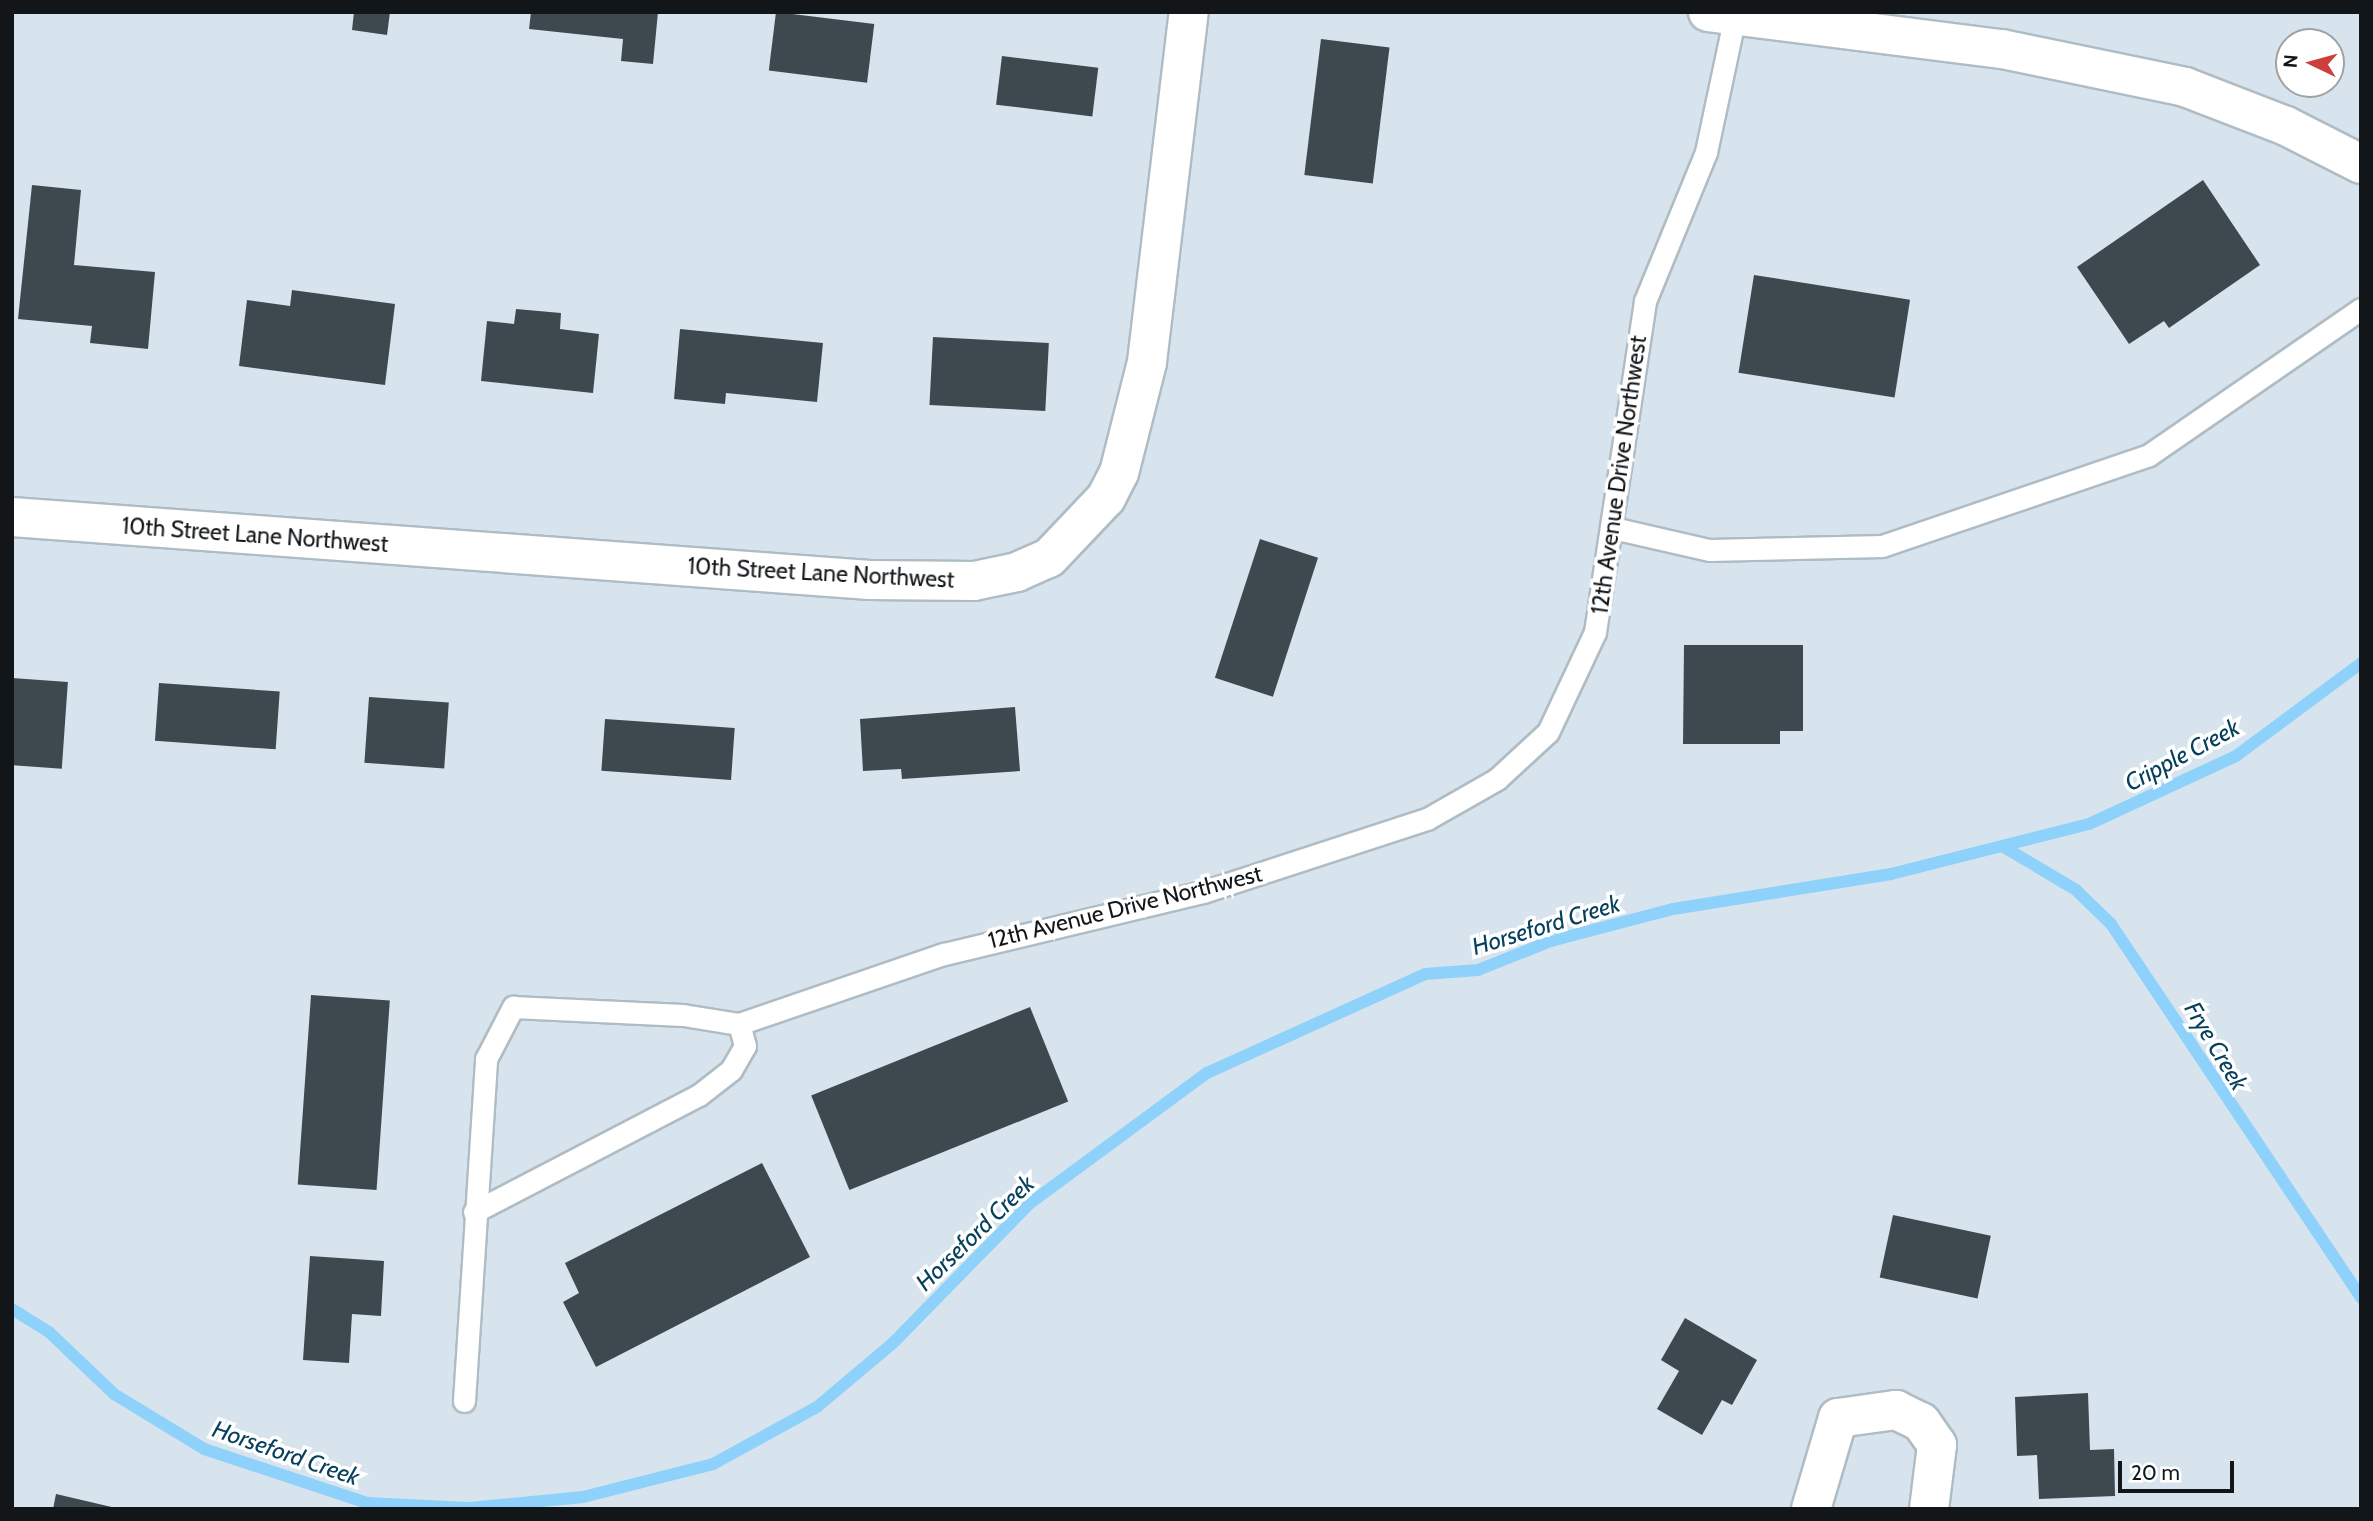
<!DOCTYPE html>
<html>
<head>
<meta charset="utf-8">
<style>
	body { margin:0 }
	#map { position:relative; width:2373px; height:1521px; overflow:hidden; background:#d8e4ed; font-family:Cabin,sans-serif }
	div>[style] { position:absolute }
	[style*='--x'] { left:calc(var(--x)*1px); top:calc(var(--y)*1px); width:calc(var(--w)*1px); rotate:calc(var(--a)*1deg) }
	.stream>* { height:12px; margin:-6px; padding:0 6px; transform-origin:6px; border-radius:6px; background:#8ed2fb }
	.building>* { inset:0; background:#3e494f; transform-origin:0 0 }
	.roads { filter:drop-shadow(2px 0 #b0bcc4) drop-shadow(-2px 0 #b0bcc4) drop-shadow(0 2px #b0bcc4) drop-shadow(0 -2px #b0bcc4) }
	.service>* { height:21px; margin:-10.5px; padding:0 10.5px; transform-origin:10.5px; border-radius:10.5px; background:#fff }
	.minor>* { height:38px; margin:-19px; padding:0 19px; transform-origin:19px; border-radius:19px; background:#fff }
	span { translate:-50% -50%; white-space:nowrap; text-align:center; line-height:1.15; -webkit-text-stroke:7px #fff; paint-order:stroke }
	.street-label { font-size:23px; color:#121619 }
	.water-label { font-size:24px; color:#07405c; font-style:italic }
	.frame { position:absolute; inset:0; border:14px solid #121619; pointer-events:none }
	.north { position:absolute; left:2275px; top:28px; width:70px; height:70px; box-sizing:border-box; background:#fff; border:2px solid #a0a2a3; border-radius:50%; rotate:275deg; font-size:19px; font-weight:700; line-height:28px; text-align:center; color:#121619 }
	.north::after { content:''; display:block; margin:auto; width:24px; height:32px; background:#cd3f3c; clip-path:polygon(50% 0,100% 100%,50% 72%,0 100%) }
	.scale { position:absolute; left:2118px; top:1461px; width:116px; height:32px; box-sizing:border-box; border:4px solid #121619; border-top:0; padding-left:9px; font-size:21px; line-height:24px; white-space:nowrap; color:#121619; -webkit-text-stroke:5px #fff; paint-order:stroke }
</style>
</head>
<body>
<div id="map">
	<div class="stream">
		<i style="--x:2004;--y:847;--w:84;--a:30.8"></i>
		<i style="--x:2076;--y:890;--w:49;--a:44.2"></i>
		<i style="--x:2111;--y:924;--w:450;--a:56.2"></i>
		<i style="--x:12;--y:1309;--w:44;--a:31.9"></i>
		<i style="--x:49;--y:1332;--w:90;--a:43.6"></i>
		<i style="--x:114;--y:1394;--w:105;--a:31.4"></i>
		<i style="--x:204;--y:1449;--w:172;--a:18.3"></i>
		<i style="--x:367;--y:1503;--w:102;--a:2.8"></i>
		<i style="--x:469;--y:1508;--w:115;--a:-5.5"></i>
		<i style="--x:583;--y:1497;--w:134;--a:-14.2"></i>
		<i style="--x:713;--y:1464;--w:119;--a:-28.7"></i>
		<i style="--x:817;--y:1407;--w:99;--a:-40.1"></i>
		<i style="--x:893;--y:1343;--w:194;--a:-45.6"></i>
		<i style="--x:1029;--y:1204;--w:221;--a:-36.4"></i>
		<i style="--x:1207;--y:1073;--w:239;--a:-24.4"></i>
		<i style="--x:1425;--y:974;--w:53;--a:-4.3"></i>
		<i style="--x:1478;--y:970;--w:79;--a:-21.7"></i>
		<i style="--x:1551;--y:941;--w:126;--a:-14.7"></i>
		<i style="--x:1673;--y:909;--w:221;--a:-9.1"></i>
		<i style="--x:1891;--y:874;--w:204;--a:-14.2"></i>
		<i style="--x:2089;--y:824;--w:162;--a:-24.8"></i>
		<i style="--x:2236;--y:756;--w:156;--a:-36.6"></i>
	</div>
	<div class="building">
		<i style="clip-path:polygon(354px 12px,390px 12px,387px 35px,352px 30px)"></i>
		<i style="clip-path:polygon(531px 12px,658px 12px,653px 64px,621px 61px,623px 39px,529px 29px)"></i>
		<i style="left:776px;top:12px;width:99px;height:59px;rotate:7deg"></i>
		<i style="left:1321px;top:39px;width:69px;height:137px;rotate:7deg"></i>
		<i style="left:1002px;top:56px;width:97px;height:49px;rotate:7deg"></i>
		<i style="clip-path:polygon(2203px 180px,2260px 265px,2169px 328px,2164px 321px,2129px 344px,2077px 267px)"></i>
		<i style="clip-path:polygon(32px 185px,81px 190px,74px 265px,155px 272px,148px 349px,90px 343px,92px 326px,18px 319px)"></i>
		<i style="left:1754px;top:275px;width:158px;height:99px;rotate:9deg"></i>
		<i style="clip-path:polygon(292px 290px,395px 304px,385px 385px,239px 366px,247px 300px,290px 306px)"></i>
		<i style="clip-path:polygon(516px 309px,561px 313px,560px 329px,599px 334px,593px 393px,481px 381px,487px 321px,514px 324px)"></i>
		<i style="clip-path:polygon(680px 329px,823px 343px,817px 402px,726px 393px,725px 404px,674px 399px)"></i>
		<i style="left:933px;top:337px;width:116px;height:68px;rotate:3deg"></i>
		<i style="left:1260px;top:539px;width:61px;height:146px;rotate:18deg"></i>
		<i style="clip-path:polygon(1684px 645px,1803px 645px,1803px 731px,1780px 731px,1780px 744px,1683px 744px)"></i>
		<i style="left:12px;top:678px;width:56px;height:87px;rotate:4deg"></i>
		<i style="left:159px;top:683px;width:121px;height:58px;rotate:4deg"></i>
		<i style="left:369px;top:697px;width:80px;height:66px;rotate:4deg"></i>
		<i style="clip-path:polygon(1015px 707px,1020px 771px,902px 779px,901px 769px,863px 771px,860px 719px)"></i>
		<i style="left:605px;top:719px;width:130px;height:52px;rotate:4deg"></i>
		<i style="left:311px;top:995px;width:79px;height:190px;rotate:4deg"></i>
		<i style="left:1030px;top:1007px;width:102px;height:236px;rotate:68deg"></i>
		<i style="clip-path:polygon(762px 1163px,810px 1257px,596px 1367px,563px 1302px,579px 1293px,565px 1263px)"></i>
		<i style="left:1893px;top:1215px;width:100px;height:64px;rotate:12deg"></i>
		<i style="clip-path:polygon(310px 1256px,384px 1261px,381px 1316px,352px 1314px,349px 1363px,303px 1360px)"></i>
		<i style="clip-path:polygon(1685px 1318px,1757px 1360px,1732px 1405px,1722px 1400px,1702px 1435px,1657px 1409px,1679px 1371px,1661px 1360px)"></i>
		<i style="clip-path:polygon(2088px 1393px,2090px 1450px,2114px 1449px,2115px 1496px,2039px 1499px,2037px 1455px,2017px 1456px,2015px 1397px)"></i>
		<i style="clip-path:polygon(56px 1494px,116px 1508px,116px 1509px,53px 1509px)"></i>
	</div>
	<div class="roads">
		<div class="service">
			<i style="--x:1613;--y:528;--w:98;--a:12.9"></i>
			<i style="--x:1709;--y:550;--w:173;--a:-1.3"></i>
			<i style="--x:1882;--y:546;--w:282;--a:-18.8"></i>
			<i style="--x:2149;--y:455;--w:257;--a:-34.6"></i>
			<i style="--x:474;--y:1212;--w:254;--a:-27.5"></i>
			<i style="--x:699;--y:1095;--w:41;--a:-38"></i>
			<i style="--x:731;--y:1070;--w:28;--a:-60"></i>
			<i style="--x:745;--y:1046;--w:23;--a:-105"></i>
			<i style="--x:464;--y:1401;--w:343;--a:-86.3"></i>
			<i style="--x:486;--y:1059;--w:59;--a:-62.6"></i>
			<i style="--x:513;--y:1007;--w:170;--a:2.7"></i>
			<i style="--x:683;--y:1015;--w:57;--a:9.1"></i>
			<i style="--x:739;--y:1024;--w:217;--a:-18.9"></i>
			<i style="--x:944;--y:954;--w:266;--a:-13.5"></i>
			<i style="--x:1203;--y:892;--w:236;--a:-18.1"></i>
			<i style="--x:1427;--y:819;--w:81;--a:-29.7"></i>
			<i style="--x:1497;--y:779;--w:69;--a:-42.7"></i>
			<i style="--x:1548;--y:732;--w:110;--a:-64.8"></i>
			<i style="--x:1595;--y:632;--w:335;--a:-81.4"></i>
			<i style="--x:1645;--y:301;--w:161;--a:-67.7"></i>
			<i style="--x:1706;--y:152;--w:139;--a:-78"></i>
		</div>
		<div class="minor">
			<i style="--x:1708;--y:12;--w:296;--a:7.2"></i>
			<i style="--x:2002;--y:49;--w:187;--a:11.7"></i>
			<i style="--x:2185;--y:87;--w:108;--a:21.1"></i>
			<i style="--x:2286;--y:126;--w:84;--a:26.9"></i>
			<i style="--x:12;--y:517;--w:860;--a:4.2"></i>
			<i style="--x:870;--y:580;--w:104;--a:0.6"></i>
			<i style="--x:974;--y:581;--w:44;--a:-11.8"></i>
			<i style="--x:1017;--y:572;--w:35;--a:-24"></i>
			<i style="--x:1049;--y:558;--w:83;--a:-46.5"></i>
			<i style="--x:1106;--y:498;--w:28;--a:-63"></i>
			<i style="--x:1119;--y:473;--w:114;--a:-75.8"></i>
			<i style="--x:1147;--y:362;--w:353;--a:-83.2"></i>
			<i style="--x:1811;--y:1509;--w:95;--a:-73.5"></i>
			<i style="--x:1838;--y:1418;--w:59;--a:-7.9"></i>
			<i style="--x:1896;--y:1410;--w:28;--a:26"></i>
			<i style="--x:1921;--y:1422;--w:28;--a:55"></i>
			<i style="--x:1937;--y:1445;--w:64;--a:97.1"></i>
		</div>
	</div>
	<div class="street-label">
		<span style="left:1619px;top:475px;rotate:-82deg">12th Avenue Drive Northwest</span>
		<span style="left:255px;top:535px;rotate:4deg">10th Street Lane Northwest</span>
		<span style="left:821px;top:573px;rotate:3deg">10th Street Lane Northwest</span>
		<span style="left:1125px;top:907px;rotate:-14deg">12th Avenue Drive Northwest</span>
	</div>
	<div class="water-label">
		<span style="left:2182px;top:755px;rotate:-28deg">Cripple Creek</span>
		<span style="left:1546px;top:925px;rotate:-17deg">Horseford Creek</span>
		<span style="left:2216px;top:1046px;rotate:59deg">Frye Creek</span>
		<span style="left:975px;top:1233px;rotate:-44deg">Horseford Creek</span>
		<span style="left:286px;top:1453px;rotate:19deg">Horseford Creek</span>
	</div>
	<div class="frame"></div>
	<div class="north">N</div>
	<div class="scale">20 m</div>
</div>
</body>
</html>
